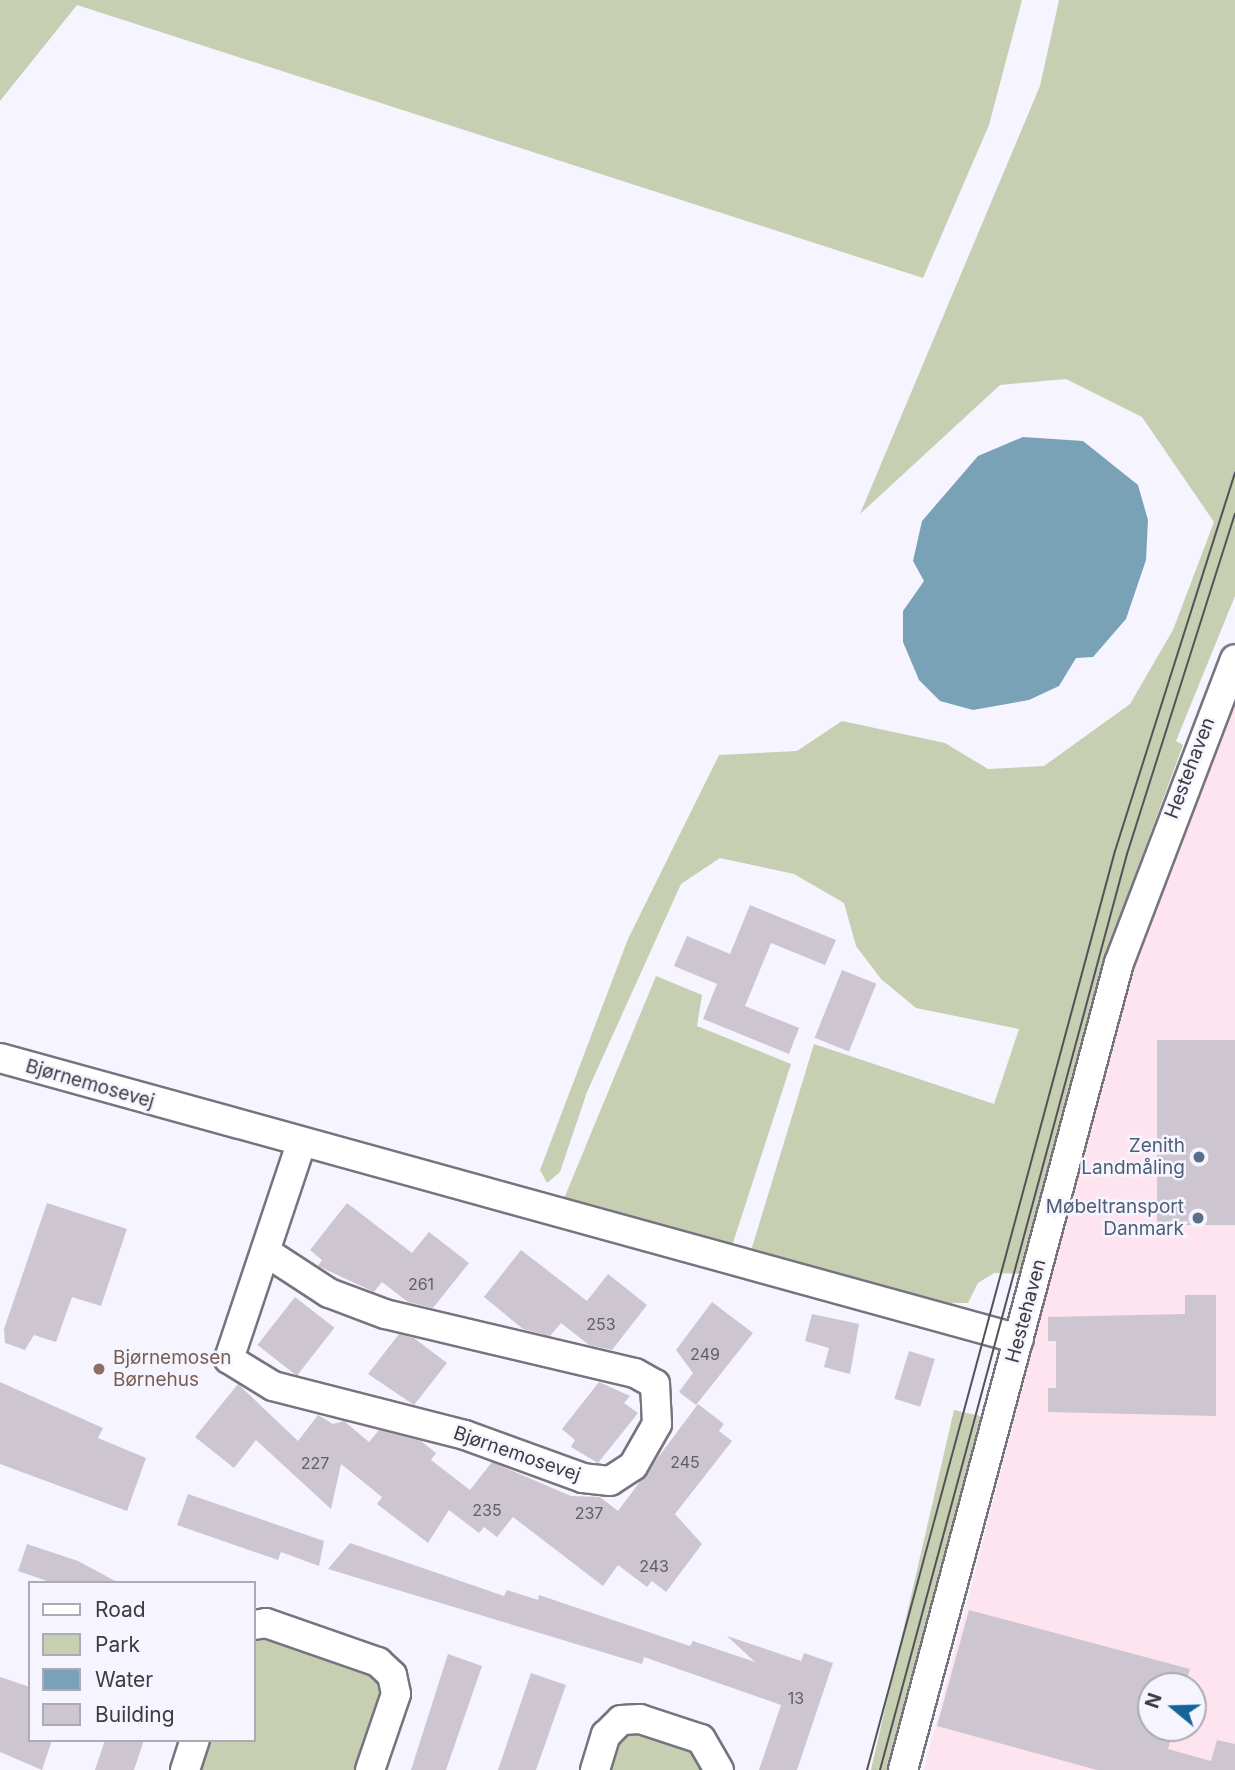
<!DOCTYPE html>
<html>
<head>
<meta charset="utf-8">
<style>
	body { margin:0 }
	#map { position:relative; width:1235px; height:1770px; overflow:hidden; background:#f6f4fe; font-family:Inter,sans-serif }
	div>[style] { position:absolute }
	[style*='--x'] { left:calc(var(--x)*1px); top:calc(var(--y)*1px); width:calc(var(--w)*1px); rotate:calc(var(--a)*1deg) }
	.industrial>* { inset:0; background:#fde4ee }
	.green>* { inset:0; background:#c7cfb2; transform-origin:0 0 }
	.water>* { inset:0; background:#7aa2b6 }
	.building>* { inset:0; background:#cdc6d1; transform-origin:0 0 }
	.roads { filter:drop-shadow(2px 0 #777480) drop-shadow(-2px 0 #777480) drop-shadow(0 2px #777480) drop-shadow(0 -2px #777480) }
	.minor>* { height:28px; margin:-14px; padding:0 14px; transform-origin:14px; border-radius:14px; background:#fff }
	.tram>* { height:2px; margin:-1px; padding:0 1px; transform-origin:1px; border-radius:1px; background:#545258 }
	.dots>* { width:19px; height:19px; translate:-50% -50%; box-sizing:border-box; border:4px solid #f6f4fe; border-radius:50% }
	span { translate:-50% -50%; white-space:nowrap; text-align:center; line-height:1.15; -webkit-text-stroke:5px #f6f4fe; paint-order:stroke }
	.number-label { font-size:16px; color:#615e65 }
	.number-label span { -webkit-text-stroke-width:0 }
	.street-label { font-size:19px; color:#3d3c41 }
	.service-label { font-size:19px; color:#4e5e75 }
	.right { translate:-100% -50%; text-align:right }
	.education-label { font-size:19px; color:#785e54 }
	.left { translate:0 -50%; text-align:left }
	.legend { position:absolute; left:28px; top:1581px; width:228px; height:161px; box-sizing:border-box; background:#f6f4fe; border:2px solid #acaab2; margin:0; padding:9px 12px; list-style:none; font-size:21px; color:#3d3c41 }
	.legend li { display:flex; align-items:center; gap:14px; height:35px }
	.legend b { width:35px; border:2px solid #acaab2 }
	.north { position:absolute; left:1137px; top:1672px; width:70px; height:70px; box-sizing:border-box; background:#f6f4fe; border:2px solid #acaab2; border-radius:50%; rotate:289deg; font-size:19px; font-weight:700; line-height:28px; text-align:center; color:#3d3c41 }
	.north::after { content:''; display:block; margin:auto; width:24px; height:32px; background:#156698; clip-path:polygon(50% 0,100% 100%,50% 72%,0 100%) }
</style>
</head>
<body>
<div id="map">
	<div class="industrial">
		<i style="clip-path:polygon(evenodd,1235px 691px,1235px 1770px,924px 1770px,1122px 1000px,1235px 691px,1151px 1686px,1193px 1686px,1193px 1728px,1151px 1728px,1151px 1686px)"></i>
	</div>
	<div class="green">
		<i style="clip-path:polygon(0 0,1022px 0,989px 125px,923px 278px,77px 5px,0 101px)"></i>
		<i style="clip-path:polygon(1059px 0,1235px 0,1235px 596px,1176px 741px,1183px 745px,1119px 919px,1023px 1274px,994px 1273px,978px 1283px,968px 1303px,936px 1303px,750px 1254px,814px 1044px,994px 1104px,1019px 1029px,916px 1008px,881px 979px,856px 946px,844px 903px,794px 874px,720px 858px,681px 884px,587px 1092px,560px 1172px,547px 1183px,540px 1170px,628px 939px,719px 755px,797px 751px,842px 721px,945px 743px,988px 769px,1044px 766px,1130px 704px,1173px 630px,1214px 522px,1142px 417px,1066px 379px,1000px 385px,860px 514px,1040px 86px)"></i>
		<i style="clip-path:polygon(656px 976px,702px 995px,697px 1026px,791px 1064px,731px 1249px,563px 1201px)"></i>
		<i style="left:954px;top:1410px;width:31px;height:373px;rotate:13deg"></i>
		<i style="clip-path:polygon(261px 1634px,373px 1673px,384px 1694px,357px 1770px,198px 1770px,208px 1740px,254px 1740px,254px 1638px)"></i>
		<i style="clip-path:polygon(638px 1730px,697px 1751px,706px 1770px,608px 1770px,619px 1738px)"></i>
	</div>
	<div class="water">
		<i style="clip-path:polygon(1023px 437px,1083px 441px,1138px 485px,1148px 520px,1146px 560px,1126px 619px,1093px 657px,1076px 658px,1059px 686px,1029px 700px,973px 710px,940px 701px,919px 680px,903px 642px,903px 611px,924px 581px,913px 561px,922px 521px,978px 456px)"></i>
	</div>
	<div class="building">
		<i style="clip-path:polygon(750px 905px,836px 940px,825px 965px,771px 943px,745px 1006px,799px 1028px,789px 1054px,703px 1019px,717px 984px,674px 966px,687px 936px,730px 954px)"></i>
		<i style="left:842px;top:970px;width:37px;height:73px;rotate:22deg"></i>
		<i style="left:1235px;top:1040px;width:185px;height:78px;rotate:90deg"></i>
		<i style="clip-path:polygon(47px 1203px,127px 1229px,101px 1306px,72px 1297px,56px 1342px,34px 1335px,25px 1350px,5px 1343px,4px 1329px)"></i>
		<i style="clip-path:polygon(347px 1203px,412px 1253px,429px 1232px,469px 1263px,433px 1308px,408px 1302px,382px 1282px,374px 1292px,318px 1266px,322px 1260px,310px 1250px)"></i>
		<i style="clip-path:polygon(521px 1250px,587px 1301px,608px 1274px,647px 1305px,612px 1350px,589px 1345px,561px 1323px,550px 1336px,523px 1329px,484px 1297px)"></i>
		<i style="clip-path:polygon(1185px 1295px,1216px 1295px,1216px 1416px,1048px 1412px,1048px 1388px,1056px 1388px,1056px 1341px,1048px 1341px,1048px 1317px,1185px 1314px)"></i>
		<i style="left:295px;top:1297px;width:50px;height:61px;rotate:38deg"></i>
		<i style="clip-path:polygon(712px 1302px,753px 1333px,696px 1405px,679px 1392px,693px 1373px,676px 1350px)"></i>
		<i style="clip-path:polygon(812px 1314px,859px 1324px,850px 1374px,824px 1367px,829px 1348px,805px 1341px)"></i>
		<i style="clip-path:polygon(399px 1334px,414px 1338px,447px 1363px,414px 1405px,368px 1374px)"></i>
		<i style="left:909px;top:1351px;width:27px;height:50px;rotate:17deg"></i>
		<i style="clip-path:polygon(0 1382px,103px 1428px,98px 1438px,146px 1458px,127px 1511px,0 1464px)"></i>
		<i style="clip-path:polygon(599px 1382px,630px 1396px,624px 1403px,638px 1413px,598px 1463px,571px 1447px,575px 1440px,562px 1429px)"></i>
		<i style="clip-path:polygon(238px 1384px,298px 1441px,318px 1415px,333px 1424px,344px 1421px,369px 1442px,379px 1430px,421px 1441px,436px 1453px,431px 1460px,470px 1490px,492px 1462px,571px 1496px,600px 1497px,618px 1511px,698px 1404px,724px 1424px,719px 1431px,732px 1441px,675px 1514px,702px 1544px,666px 1592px,652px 1581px,647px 1587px,618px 1565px,603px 1586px,513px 1517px,497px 1537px,484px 1527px,479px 1533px,449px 1510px,428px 1543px,377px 1504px,382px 1497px,341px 1464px,331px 1509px,256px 1440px,234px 1468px,195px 1437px)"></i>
		<i style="clip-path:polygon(188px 1494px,324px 1541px,319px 1566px,281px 1552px,278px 1560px,177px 1525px)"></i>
		<i style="clip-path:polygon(350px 1543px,504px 1596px,507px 1590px,538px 1600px,539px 1595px,690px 1646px,693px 1641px,755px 1662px,727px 1636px,801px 1661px,804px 1653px,833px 1663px,797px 1770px,759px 1770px,781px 1705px,644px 1657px,642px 1664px,328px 1569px)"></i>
		<i style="clip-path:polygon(27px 1544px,78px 1561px,119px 1583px,53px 1583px,18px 1571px)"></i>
		<i style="clip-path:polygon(969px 1610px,1190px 1669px,1185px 1686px,1151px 1686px,1151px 1728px,1174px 1728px,1168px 1749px,1211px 1761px,1217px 1740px,1235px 1744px,1235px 1770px,1097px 1770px,937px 1726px)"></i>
		<i style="clip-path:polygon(448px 1654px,482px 1666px,446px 1770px,411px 1770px)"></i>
		<i style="clip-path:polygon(531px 1673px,566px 1685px,536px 1770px,498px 1770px)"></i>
		<i style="clip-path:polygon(0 1677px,30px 1687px,30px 1740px,52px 1740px,42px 1770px,0 1752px)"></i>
		<i style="clip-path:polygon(105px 1740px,144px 1740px,134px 1770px,95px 1770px)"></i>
	</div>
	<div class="roads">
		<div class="minor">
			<i style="--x:0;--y:1058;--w:1057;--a:15.42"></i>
			<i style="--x:266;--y:1252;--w:75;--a:33.1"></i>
			<i style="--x:329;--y:1293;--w:60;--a:20.6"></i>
			<i style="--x:385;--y:1314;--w:257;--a:13.3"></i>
			<i style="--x:635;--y:1373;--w:23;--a:29"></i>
			<i style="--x:655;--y:1384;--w:40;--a:87.1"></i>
			<i style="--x:657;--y:1424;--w:48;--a:119.7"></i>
			<i style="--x:633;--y:1466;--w:27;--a:147"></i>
			<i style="--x:610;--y:1481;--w:27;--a:-174"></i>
			<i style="--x:583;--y:1478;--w:126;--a:-160"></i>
			<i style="--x:465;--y:1435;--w:198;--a:-165.7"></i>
			<i style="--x:273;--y:1386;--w:52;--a:-148.5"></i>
			<i style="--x:229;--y:1359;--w:227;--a:-71.5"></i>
			<i style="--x:254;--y:1625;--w:12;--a:-9"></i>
			<i style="--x:266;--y:1623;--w:119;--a:19.2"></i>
			<i style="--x:378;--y:1662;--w:19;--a:43"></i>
			<i style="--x:392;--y:1675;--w:19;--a:78"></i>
			<i style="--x:396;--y:1694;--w:80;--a:108.9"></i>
			<i style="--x:185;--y:1770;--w:32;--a:-72"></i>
			<i style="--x:595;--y:1770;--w:37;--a:-73"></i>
			<i style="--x:606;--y:1735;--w:21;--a:-45"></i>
			<i style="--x:621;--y:1720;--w:19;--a:-3"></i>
			<i style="--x:640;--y:1719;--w:64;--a:18.2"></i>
			<i style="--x:701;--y:1739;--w:36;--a:60"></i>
			<i style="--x:903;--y:1770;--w:835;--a:-75.02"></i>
			<i style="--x:1119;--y:963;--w:325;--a:-69.1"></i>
		</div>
	</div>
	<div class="tram">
		<i style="--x:867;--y:1770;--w:952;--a:-74.9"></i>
		<i style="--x:1115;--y:851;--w:397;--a:-72.4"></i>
		<i style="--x:880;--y:1770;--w:949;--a:-74.91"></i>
		<i style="--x:1127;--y:854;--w:357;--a:-72.4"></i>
	</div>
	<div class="dots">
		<i style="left:1199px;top:1157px;background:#5c6f8a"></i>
		<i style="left:1198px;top:1218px;background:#5c6f8a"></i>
		<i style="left:99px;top:1369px;background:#8d6e63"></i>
	</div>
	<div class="number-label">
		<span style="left:421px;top:1284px">261</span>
		<span style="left:601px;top:1324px">253</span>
		<span style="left:705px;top:1354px">249</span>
		<span style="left:685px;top:1462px">245</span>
		<span style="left:315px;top:1463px">227</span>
		<span style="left:487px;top:1510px">235</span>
		<span style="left:589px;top:1513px">237</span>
		<span style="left:654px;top:1566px">243</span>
		<span style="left:796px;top:1698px">13</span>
	</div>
	<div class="street-label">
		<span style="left:1190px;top:768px;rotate:-69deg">Hestehaven</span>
		<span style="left:90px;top:1084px;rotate:16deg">Bjørnemosevej</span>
		<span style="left:1026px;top:1311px;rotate:-75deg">Hestehaven</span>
		<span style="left:517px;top:1454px;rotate:19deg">Bjørnemosevej</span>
	</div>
	<div class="service-label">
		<span class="right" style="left:1185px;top:1157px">Zenith<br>Landmåling</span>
		<span class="right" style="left:1184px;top:1218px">Møbeltransport<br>Danmark</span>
	</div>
	<div class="education-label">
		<span class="left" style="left:113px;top:1369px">Bjørnemosen<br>Børnehus</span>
	</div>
	<ul class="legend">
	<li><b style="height:9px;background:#fff"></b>Road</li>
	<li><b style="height:19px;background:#c7cfb2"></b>Park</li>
	<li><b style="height:19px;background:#7aa2b6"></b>Water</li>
	<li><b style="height:19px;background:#cdc6d1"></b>Building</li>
	</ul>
	<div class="north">N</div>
</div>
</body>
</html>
